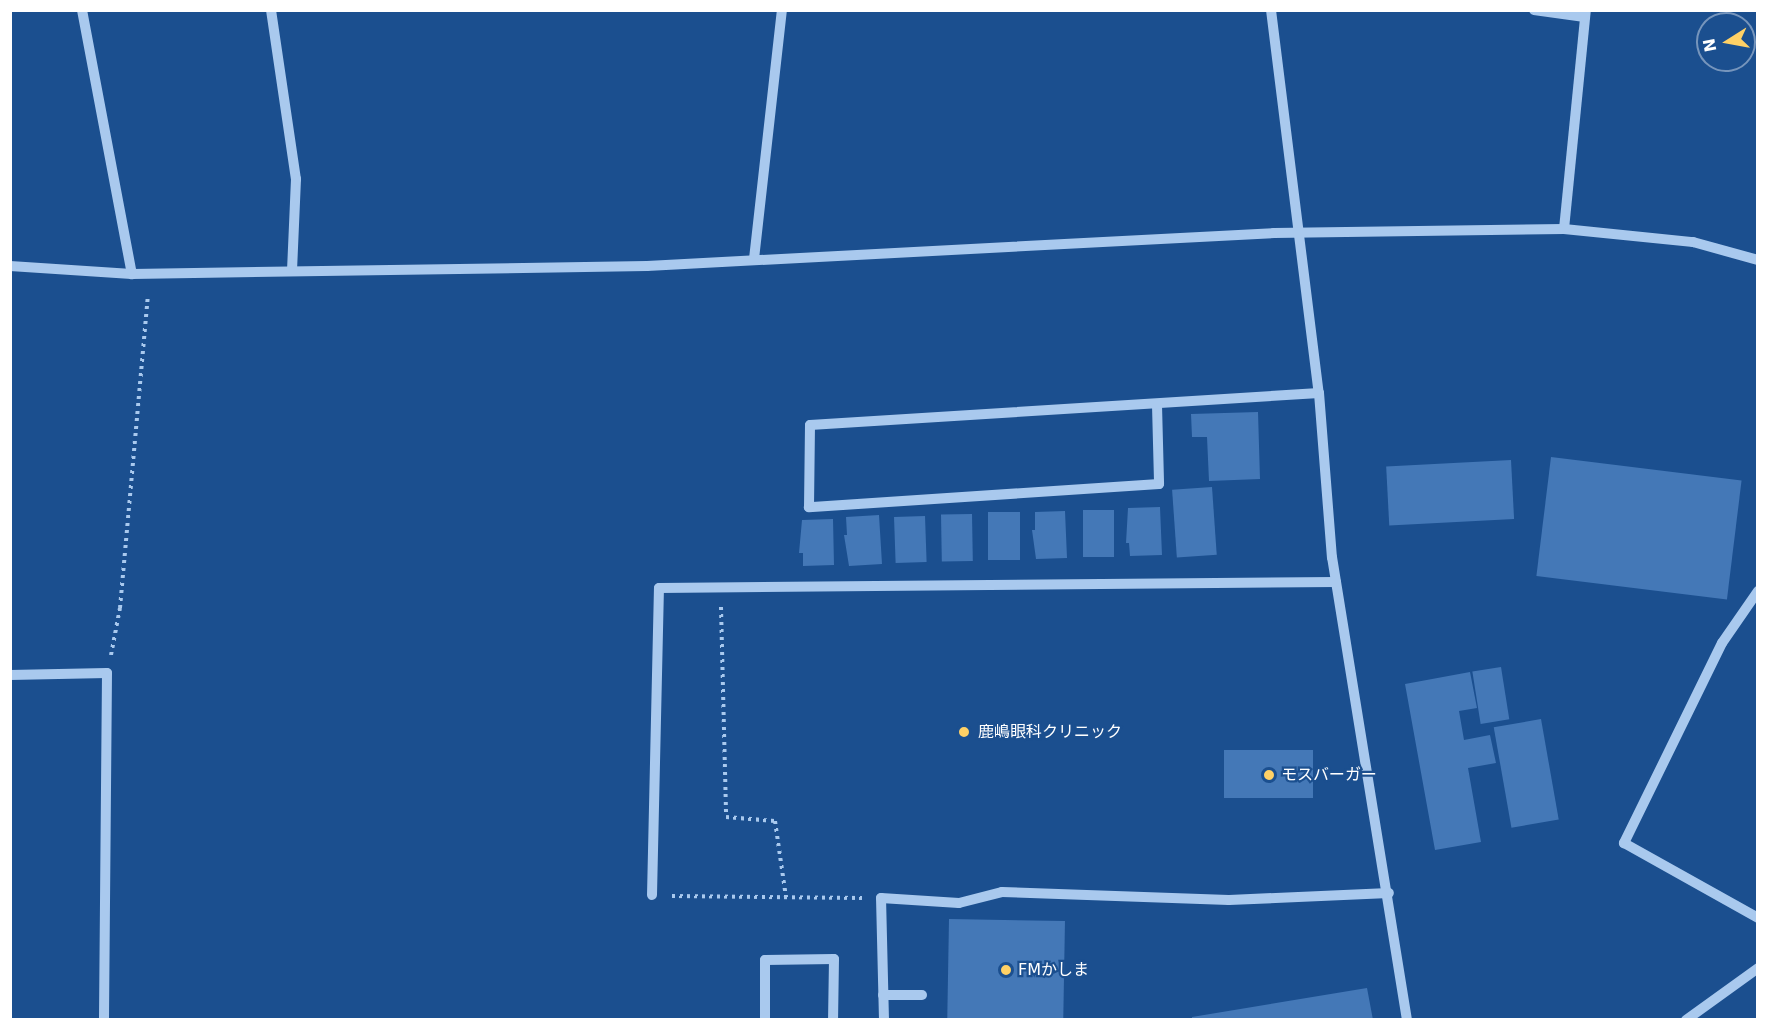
<!DOCTYPE html>
<html>
<head>
<meta charset="utf-8">
<style>
	body { margin:0 }
	#map { position:relative; width:1768px; height:1030px; overflow:hidden; background:#1b4f8f; font-family:"DejaVu Sans","Noto Sans JP",sans-serif }
	div>[style] { position:absolute }
	[style*='--x'] { left:calc(var(--x)*1px); top:calc(var(--y)*1px); width:calc(var(--w)*1px); rotate:calc(var(--a)*1deg) }
	.building>* { inset:0; background:#4478b7; transform-origin:0 0 }
	.path>* { height:4px; margin-top:-2px; transform-origin:0; background:repeating-linear-gradient(90deg,#a9c9ee 0 3px,transparent 0 7.5px) }
	.minor>* { height:10px; margin:-5px; padding:0 5px; transform-origin:5px; border-radius:5px; background:#a9c9ee }
	.dots>* { width:16px; height:16px; translate:-50% -50%; box-sizing:border-box; border:3px solid #1b4f8f; border-radius:50% }
	span { translate:-50% -50%; white-space:nowrap; text-align:center; line-height:1.15; -webkit-text-stroke:4.5px #1b4f8f; paint-order:stroke }
	.poi-label { font-size:16px; color:#fff }
	.left { translate:0 -50%; text-align:left }
	.frame { position:absolute; inset:0; border:12px solid #fff; pointer-events:none }
	.north { position:absolute; left:1696px; top:12px; width:60px; height:60px; box-sizing:border-box; background:#1b4f8f; border:2px solid #7695bc; border-radius:50%; rotate:259deg; font-size:16px; font-weight:700; line-height:24px; text-align:center; color:#fff }
	.north::after { content:''; display:block; margin:auto; width:21px; height:27px; background:#ffd166; clip-path:polygon(50% 0,100% 100%,50% 72%,0 100%) }
</style>
</head>
<body>
<div id="map">
	<div class="building">
		<i style="clip-path:polygon(1258px 412px,1260px 479px,1209px 481px,1207px 437px,1192px 437px,1191px 414px)"></i>
		<i style="left:1551px;top:457px;width:192px;height:120px;rotate:7deg"></i>
		<i style="left:1511px;top:460px;width:59px;height:125px;rotate:87deg"></i>
		<i style="left:1212px;top:487px;width:68px;height:40px;rotate:86deg"></i>
		<i style="clip-path:polygon(1160px 507px,1162px 555px,1130px 556px,1129px 543px,1126px 543px,1128px 508px)"></i>
		<i style="left:1083px;top:510px;width:31px;height:47px"></i>
		<i style="clip-path:polygon(1065px 511px,1067px 558px,1036px 559px,1032px 530px,1035px 530px,1035px 512px)"></i>
		<i style="left:988px;top:512px;width:32px;height:48px"></i>
		<i style="left:972px;top:514px;width:47px;height:31px;rotate:89deg"></i>
		<i style="clip-path:polygon(879px 515px,882px 564px,849px 566px,844px 535px,847px 535px,846px 517px)"></i>
		<i style="left:925px;top:516px;width:46px;height:31px;rotate:88deg"></i>
		<i style="clip-path:polygon(833px 519px,834px 565px,803px 566px,803px 553px,799px 553px,802px 520px)"></i>
		<i style="left:1501px;top:667px;width:53px;height:29px;rotate:81deg"></i>
		<i style="clip-path:polygon(1470px 672px,1477px 708px,1459px 711px,1464px 740px,1490px 735px,1496px 763px,1468px 768px,1481px 842px,1435px 850px,1405px 684px)"></i>
		<i style="left:1541px;top:719px;width:102px;height:48px;rotate:80deg"></i>
		<i style="left:1313px;top:750px;width:48px;height:89px;rotate:90deg"></i>
		<i style="left:949px;top:919px;width:116px;height:101px;rotate:1deg"></i>
		<i style="clip-path:polygon(1367px 988px,1373px 1020px,1192px 1020px,1192px 1017px)"></i>
	</div>
	<div class="path">
		<i style="--x:721;--y:607;--w:210;--a:88.6"></i>
		<i style="--x:726;--y:817;--w:49;--a:4.7"></i>
		<i style="--x:775;--y:821;--w:77;--a:81.8"></i>
		<i style="--x:111;--y:655;--w:48;--a:-79.2"></i>
		<i style="--x:120;--y:608;--w:314;--a:-84.9"></i>
		<i style="--x:672;--y:896;--w:190;--a:0.6"></i>
	</div>
	<div class="minor">
		<i style="--x:82;--y:10;--w:269;--a:79.3"></i>
		<i style="--x:271;--y:10;--w:171;--a:81.6"></i>
		<i style="--x:296;--y:179;--w:92;--a:92.5"></i>
		<i style="--x:1271;--y:10;--w:386;--a:82.9"></i>
		<i style="--x:1319;--y:393;--w:165;--a:85.5"></i>
		<i style="--x:1332;--y:557;--w:469;--a:80.8"></i>
		<i style="--x:1534;--y:10;--w:51;--a:7.8"></i>
		<i style="--x:1564;--y:229;--w:220;--a:-84.3"></i>
		<i style="--x:754;--y:259;--w:251;--a:-83.6"></i>
		<i style="--x:10;--y:266;--w:122;--a:3.8"></i>
		<i style="--x:132;--y:274;--w:515;--a:-0.89"></i>
		<i style="--x:647;--y:266;--w:628;--a:-3.01"></i>
		<i style="--x:1274;--y:233;--w:290;--a:-0.8"></i>
		<i style="--x:1564;--y:229;--w:130;--a:5.8"></i>
		<i style="--x:1693;--y:242;--w:67;--a:15.5"></i>
		<i style="--x:1157;--y:405;--w:79;--a:88.5"></i>
		<i style="--x:1159;--y:484;--w:351;--a:176.2"></i>
		<i style="--x:809;--y:507;--w:82;--a:-89.3"></i>
		<i style="--x:810;--y:425;--w:510;--a:-3.6"></i>
		<i style="--x:1758;--y:591;--w:63;--a:124.7"></i>
		<i style="--x:1722;--y:643;--w:223;--a:116.1"></i>
		<i style="--x:1624;--y:843;--w:154;--a:29.2"></i>
		<i style="--x:10;--y:675;--w:97;--a:-1.2"></i>
		<i style="--x:107;--y:673;--w:347;--a:90.5"></i>
		<i style="--x:652;--y:895;--w:307;--a:-88.7"></i>
		<i style="--x:659;--y:588;--w:677;--a:-0.51"></i>
		<i style="--x:883;--y:995;--w:39;--a:0"></i>
		<i style="--x:765;--y:1020;--w:60;--a:-90"></i>
		<i style="--x:765;--y:960;--w:69;--a:-0.8"></i>
		<i style="--x:834;--y:959;--w:61;--a:90.9"></i>
		<i style="--x:884;--y:1020;--w:122;--a:-91.4"></i>
		<i style="--x:881;--y:898;--w:78;--a:3.7"></i>
		<i style="--x:959;--y:903;--w:44;--a:-14.3"></i>
		<i style="--x:1002;--y:892;--w:227;--a:2"></i>
		<i style="--x:1229;--y:900;--w:160;--a:-2.5"></i>
		<i style="--x:1686;--y:1020;--w:89;--a:-35.8"></i>
	</div>
	<div class="dots">
		<i style="left:964px;top:732px;background:#ffd166"></i>
		<i style="left:1269px;top:775px;background:#ffd166"></i>
		<i style="left:1006px;top:970px;background:#ffd166"></i>
	</div>
	<div class="poi-label">
		<span class="left" style="left:978px;top:732px">鹿嶋眼科クリニック</span>
		<span class="left" style="left:1281px;top:775px">モスバーガー</span>
		<span class="left" style="left:1018px;top:970px">FMかしま</span>
	</div>
	<div class="frame"></div>
	<div class="north">N</div>
</div>
</body>
</html>
